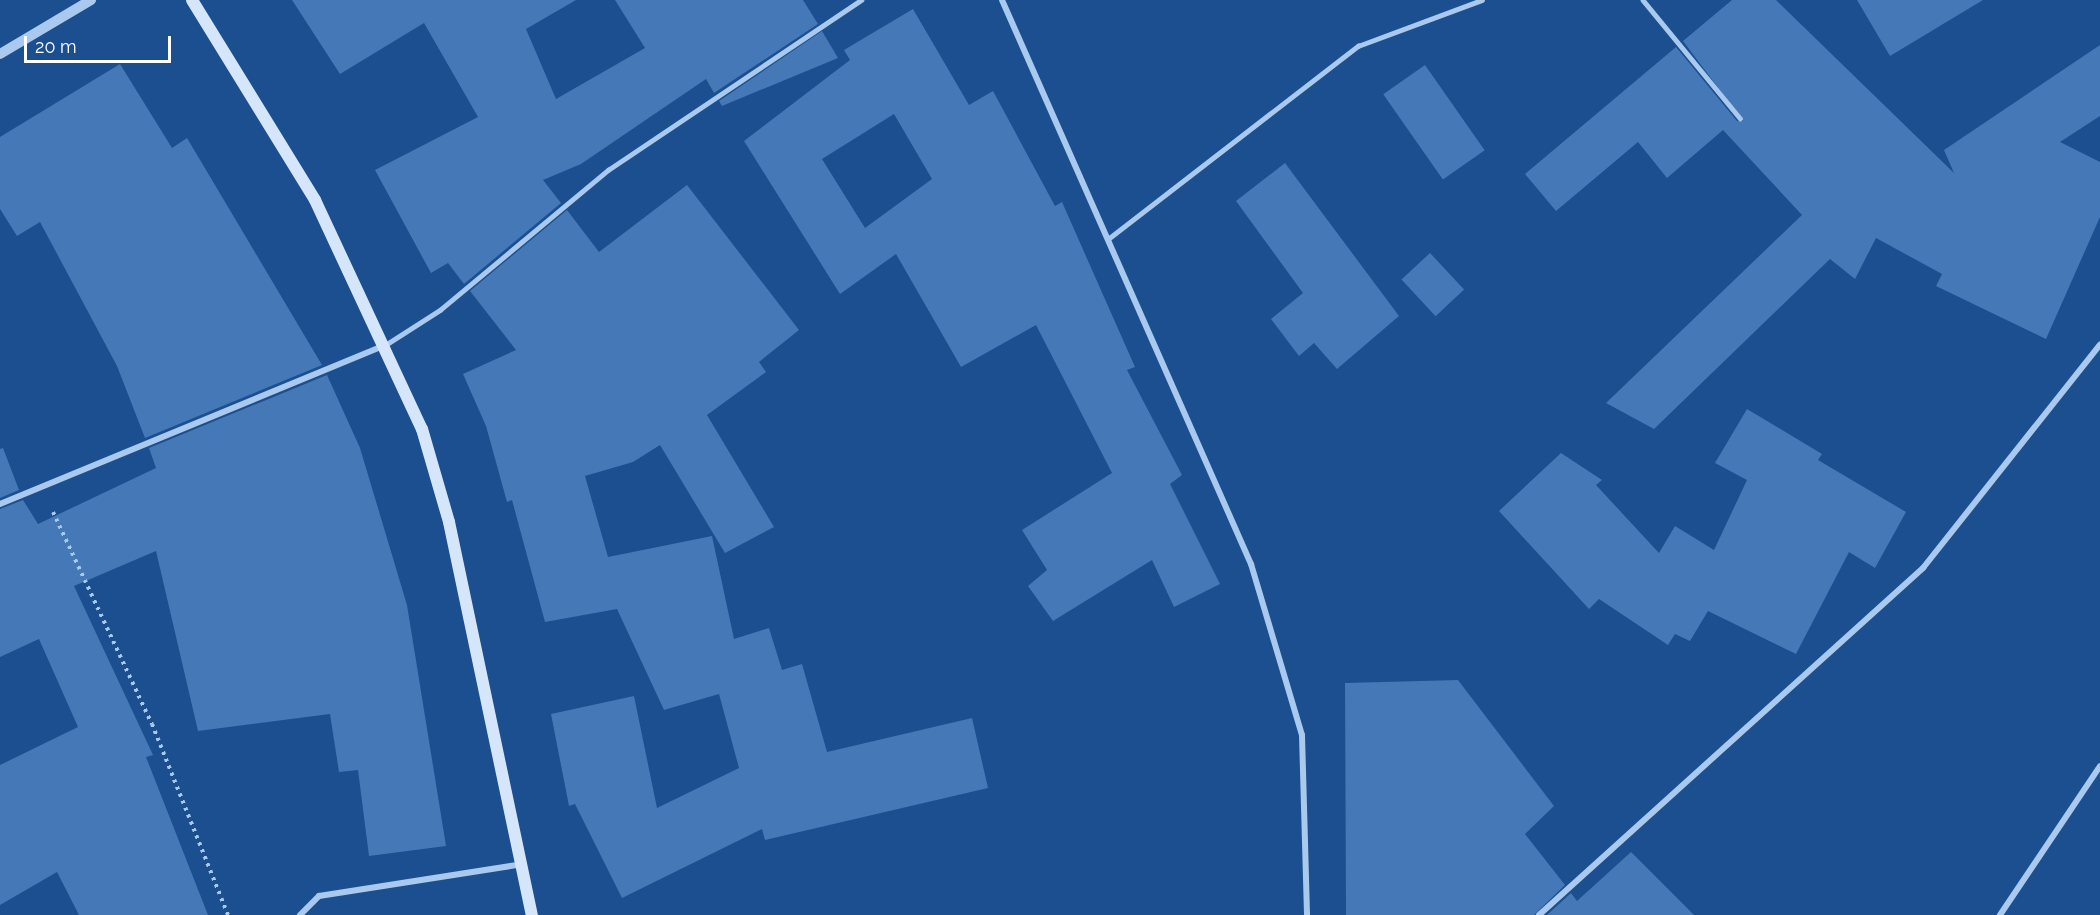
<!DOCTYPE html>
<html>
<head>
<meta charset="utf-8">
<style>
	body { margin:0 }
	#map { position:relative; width:2100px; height:915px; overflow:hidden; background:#1b4f8f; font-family:Raleway,sans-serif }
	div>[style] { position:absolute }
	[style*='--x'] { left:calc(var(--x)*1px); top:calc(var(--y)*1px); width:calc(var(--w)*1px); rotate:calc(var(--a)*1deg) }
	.building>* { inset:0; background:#4478b7; transform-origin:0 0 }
	.path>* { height:4px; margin-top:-2px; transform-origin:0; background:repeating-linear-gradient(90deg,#a9c9ee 0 3px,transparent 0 7.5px) }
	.service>* { height:4.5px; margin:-2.25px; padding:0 2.25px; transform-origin:2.25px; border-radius:2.25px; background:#a9c9ee }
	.minor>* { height:6px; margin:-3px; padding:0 3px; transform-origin:3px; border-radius:3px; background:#a9c9ee }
	.tertiary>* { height:10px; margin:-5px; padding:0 5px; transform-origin:5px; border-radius:5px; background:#a9c9ee }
	.secondary>* { height:12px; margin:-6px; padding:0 6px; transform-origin:6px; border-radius:6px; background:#d6e6fa }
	span { translate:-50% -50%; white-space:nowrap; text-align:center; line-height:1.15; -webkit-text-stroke:6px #1b4f8f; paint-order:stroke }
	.scale { position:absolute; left:24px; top:36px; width:147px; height:27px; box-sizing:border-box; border:3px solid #fff; border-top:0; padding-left:8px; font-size:18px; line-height:21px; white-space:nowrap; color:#fff; -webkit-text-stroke:4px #1b4f8f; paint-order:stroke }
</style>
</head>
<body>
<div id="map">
	<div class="building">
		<i style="clip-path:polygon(292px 0,576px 0,526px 29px,556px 99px,645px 48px,615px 0,803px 0,818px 24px,714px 93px,706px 79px,581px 164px,543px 180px,561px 203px,464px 284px,448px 263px,431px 273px,375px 170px,478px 117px,424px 23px,340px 74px)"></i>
		<i style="clip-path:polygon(1732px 0,1776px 0,1954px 173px,1944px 150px,2100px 45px,2100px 116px,2060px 142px,2100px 162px,2100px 217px,2046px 339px,1936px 286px,1942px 274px,1876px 238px,1855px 279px,1830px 259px,1654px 429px,1606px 403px,1802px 215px,1723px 130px,1667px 178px,1638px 142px,1556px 211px,1525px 174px,1676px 47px,1737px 121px,1743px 121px,1683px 41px)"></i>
		<i style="clip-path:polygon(1857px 0,1983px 0,1890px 56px)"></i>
		<i style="clip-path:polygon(evenodd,913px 9px,969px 105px,993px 91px,1055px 206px,1062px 202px,1135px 367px,1127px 370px,1182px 475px,1170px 484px,1220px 584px,1174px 607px,1152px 560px,1053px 621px,1028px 586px,1047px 570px,1022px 530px,1112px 473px,1036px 325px,961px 367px,896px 254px,840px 294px,744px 141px,850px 60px,844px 50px,913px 9px,894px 114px,932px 179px,865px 228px,822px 159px,894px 114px)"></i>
		<i style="clip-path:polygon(822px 31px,838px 58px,722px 106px,719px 101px)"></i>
		<i style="clip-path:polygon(120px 64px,172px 148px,187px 138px,322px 365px,145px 438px,117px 366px,40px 222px,17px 236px,0 209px,0 137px)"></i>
		<i style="left:1425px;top:65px;width:104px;height:51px;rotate:55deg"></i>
		<i style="clip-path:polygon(1285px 163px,1399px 316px,1337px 369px,1314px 343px,1299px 356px,1271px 319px,1303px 293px,1236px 201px)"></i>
		<i style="clip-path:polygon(687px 185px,799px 330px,759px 362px,766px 372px,707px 415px,774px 527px,725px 553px,660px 445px,633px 462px,585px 476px,608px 557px,712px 536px,734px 639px,769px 628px,782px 670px,802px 664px,827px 752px,972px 718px,988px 788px,765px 840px,762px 829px,622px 898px,575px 804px,569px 806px,551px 714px,634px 696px,657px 808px,739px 768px,719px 694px,664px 710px,617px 609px,545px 622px,512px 500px,507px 502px,486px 426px,463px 374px,516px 350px,470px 291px,567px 210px,599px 252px)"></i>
		<i style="left:1430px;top:253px;width:50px;height:39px;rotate:47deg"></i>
		<i style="clip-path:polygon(327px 375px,360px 448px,407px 605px,446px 846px,369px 856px,358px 770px,339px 772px,330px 714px,198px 731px,156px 551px,74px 586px,153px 755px,146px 757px,208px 915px,79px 915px,57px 872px,0 905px,0 765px,78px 727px,39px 639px,0 657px,0 509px,23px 500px,38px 524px,156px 468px,149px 448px)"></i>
		<i style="clip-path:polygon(1747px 409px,1822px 454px,1818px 460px,1906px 512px,1875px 568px,1849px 552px,1796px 654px,1708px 611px,1690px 641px,1675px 634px,1668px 645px,1599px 599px,1589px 609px,1499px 511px,1561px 453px,1602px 480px,1596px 485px,1659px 553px,1675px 526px,1714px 550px,1747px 480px,1715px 463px)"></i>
		<i style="clip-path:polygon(3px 448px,19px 490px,0 498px,0 449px)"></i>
		<i style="clip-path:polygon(1458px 680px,1554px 806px,1525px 834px,1565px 885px,1534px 915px,1346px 915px,1345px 683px)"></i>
		<i style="clip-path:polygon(1631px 852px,1694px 915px,1547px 915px,1571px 893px,1577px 901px)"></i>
	</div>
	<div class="path">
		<i style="--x:53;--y:512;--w:234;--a:65"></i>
		<i style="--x:152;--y:724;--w:206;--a:68.3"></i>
	</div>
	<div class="service">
		<i style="--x:1643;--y:0;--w:153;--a:50.6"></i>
		<i style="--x:1108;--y:239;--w:316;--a:-37.7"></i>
		<i style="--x:1358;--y:46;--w:132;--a:-20.4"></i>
		<i style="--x:387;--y:344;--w:63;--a:-32.7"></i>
		<i style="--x:440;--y:310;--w:219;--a:-39.8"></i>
		<i style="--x:608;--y:170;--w:305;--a:-33.9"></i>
	</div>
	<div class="minor">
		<i style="--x:1002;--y:0;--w:617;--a:66.18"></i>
		<i style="--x:1251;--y:564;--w:178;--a:73.4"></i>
		<i style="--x:1302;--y:735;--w:180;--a:88.4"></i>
		<i style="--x:0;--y:504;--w:417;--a:-22.4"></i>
		<i style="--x:300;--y:915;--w:27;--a:-45"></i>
		<i style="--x:319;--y:896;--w:201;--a:-8.9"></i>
		<i style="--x:1539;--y:915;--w:518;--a:-42.1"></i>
		<i style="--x:1923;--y:568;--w:285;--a:-51.6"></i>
		<i style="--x:2000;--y:915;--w:179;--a:-56.1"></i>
	</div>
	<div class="tertiary">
		<i style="--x:0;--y:54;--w:106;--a:-30.7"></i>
	</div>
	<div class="secondary">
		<i style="--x:192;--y:0;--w:235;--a:58.4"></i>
		<i style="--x:315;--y:200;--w:253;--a:65"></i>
		<i style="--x:422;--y:429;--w:97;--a:73.8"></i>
		<i style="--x:449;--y:522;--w:402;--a:78.1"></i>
	</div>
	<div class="scale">20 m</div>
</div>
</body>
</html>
